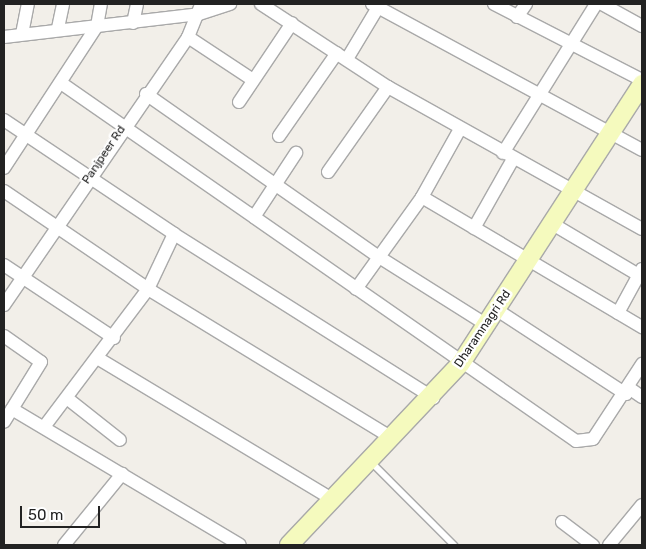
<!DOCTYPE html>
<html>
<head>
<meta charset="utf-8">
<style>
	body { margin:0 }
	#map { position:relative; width:646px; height:549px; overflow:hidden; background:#f2efe9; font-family:Rubik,sans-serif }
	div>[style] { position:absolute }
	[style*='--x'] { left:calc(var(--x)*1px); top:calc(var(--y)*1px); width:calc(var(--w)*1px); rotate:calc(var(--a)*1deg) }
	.roads { filter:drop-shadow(1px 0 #a9a9a9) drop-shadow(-1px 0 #a9a9a9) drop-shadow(0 1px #a9a9a9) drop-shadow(0 -1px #a9a9a9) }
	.lane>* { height:6px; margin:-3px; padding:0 3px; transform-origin:3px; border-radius:3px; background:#fff }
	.street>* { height:12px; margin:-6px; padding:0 6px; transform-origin:6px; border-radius:6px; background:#fff }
	.secondary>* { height:18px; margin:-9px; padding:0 9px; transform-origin:9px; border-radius:9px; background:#f5fabe }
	span { translate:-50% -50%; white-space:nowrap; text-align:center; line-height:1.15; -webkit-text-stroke:5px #fff; paint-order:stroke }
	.street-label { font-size:12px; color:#222 }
	.frame { position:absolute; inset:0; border:5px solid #222; pointer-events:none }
	.scale { position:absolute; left:20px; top:506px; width:80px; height:22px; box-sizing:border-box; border:2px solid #222; border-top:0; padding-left:6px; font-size:15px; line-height:18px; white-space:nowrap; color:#222; -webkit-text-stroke:4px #fff; paint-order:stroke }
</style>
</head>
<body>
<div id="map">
	<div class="roads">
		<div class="lane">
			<i style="--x:370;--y:461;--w:119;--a:45"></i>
		</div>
		<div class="street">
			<i style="--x:261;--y:4;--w:152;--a:33.2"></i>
			<i style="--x:388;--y:87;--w:291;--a:29.2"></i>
			<i style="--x:372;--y:4;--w:307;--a:28.4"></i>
			<i style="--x:494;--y:4;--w:166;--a:27.2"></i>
			<i style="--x:602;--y:4;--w:46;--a:28.8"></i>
			<i style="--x:517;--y:17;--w:16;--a:-55"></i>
			<i style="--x:133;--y:23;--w:19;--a:-78"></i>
			<i style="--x:58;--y:28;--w:25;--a:-78"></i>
			<i style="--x:22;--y:34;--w:31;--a:-79"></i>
			<i style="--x:4;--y:37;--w:196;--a:-6.7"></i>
			<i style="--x:199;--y:14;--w:33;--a:-18"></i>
			<i style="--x:188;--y:37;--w:78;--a:33.5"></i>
			<i style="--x:347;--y:59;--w:64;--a:-59"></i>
			<i style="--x:61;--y:83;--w:627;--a:34.8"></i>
			<i style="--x:576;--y:441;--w:17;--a:-7"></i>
			<i style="--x:593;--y:439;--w:90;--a:-56.8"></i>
			<i style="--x:146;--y:94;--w:284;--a:35"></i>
			<i style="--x:379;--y:257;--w:128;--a:32.2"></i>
			<i style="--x:239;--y:102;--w:95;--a:-56.1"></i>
			<i style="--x:4;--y:120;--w:205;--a:33.8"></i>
			<i style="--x:174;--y:234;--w:307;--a:32.3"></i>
			<i style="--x:279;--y:136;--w:101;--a:-55.1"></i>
			<i style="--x:503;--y:153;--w:176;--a:-58"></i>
			<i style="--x:4;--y:168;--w:170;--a:-56.8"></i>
			<i style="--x:97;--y:26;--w:22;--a:-80"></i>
			<i style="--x:328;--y:172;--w:104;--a:-54.8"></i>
			<i style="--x:4;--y:191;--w:174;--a:34.2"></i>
			<i style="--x:148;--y:289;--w:284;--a:31.4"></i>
			<i style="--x:422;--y:197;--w:256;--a:30.6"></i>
			<i style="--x:254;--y:217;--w:77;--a:-56.7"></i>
			<i style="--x:551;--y:223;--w:106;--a:30.7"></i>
			<i style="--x:474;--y:228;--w:79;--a:-60.5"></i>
			<i style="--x:4;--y:265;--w:132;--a:33.6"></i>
			<i style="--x:356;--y:289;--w:113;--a:-54.3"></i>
			<i style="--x:422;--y:197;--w:78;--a:-60.8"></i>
			<i style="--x:4;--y:305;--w:325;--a:-55.5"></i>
			<i style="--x:188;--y:37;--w:35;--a:-68"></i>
			<i style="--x:497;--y:310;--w:154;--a:33.1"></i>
			<i style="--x:618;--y:313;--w:50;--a:-61.4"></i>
			<i style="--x:4;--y:336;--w:45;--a:35.1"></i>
			<i style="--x:41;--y:362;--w:70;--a:121.7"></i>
			<i style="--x:99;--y:359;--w:272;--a:31"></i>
			<i style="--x:629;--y:388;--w:16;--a:35"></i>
			<i style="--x:68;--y:399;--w:66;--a:38.3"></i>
			<i style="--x:12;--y:409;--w:265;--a:30.8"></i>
			<i style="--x:44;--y:427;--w:173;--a:-53"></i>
			<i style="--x:148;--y:289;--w:61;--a:-64.7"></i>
			<i style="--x:562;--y:522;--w:39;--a:37"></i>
			<i style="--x:64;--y:545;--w:92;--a:-50.8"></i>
			<i style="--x:609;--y:545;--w:52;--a:-50.5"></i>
		</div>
		<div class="secondary">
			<i style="--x:289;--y:545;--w:250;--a:-46.6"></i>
			<i style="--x:461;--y:363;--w:333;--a:-57"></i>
		</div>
	</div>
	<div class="street-label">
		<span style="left:104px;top:155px;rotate:-56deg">Panjpeer Rd</span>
		<span style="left:483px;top:329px;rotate:-56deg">Dharamnagri Rd</span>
	</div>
	<div class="frame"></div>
	<div class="scale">50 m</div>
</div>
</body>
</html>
